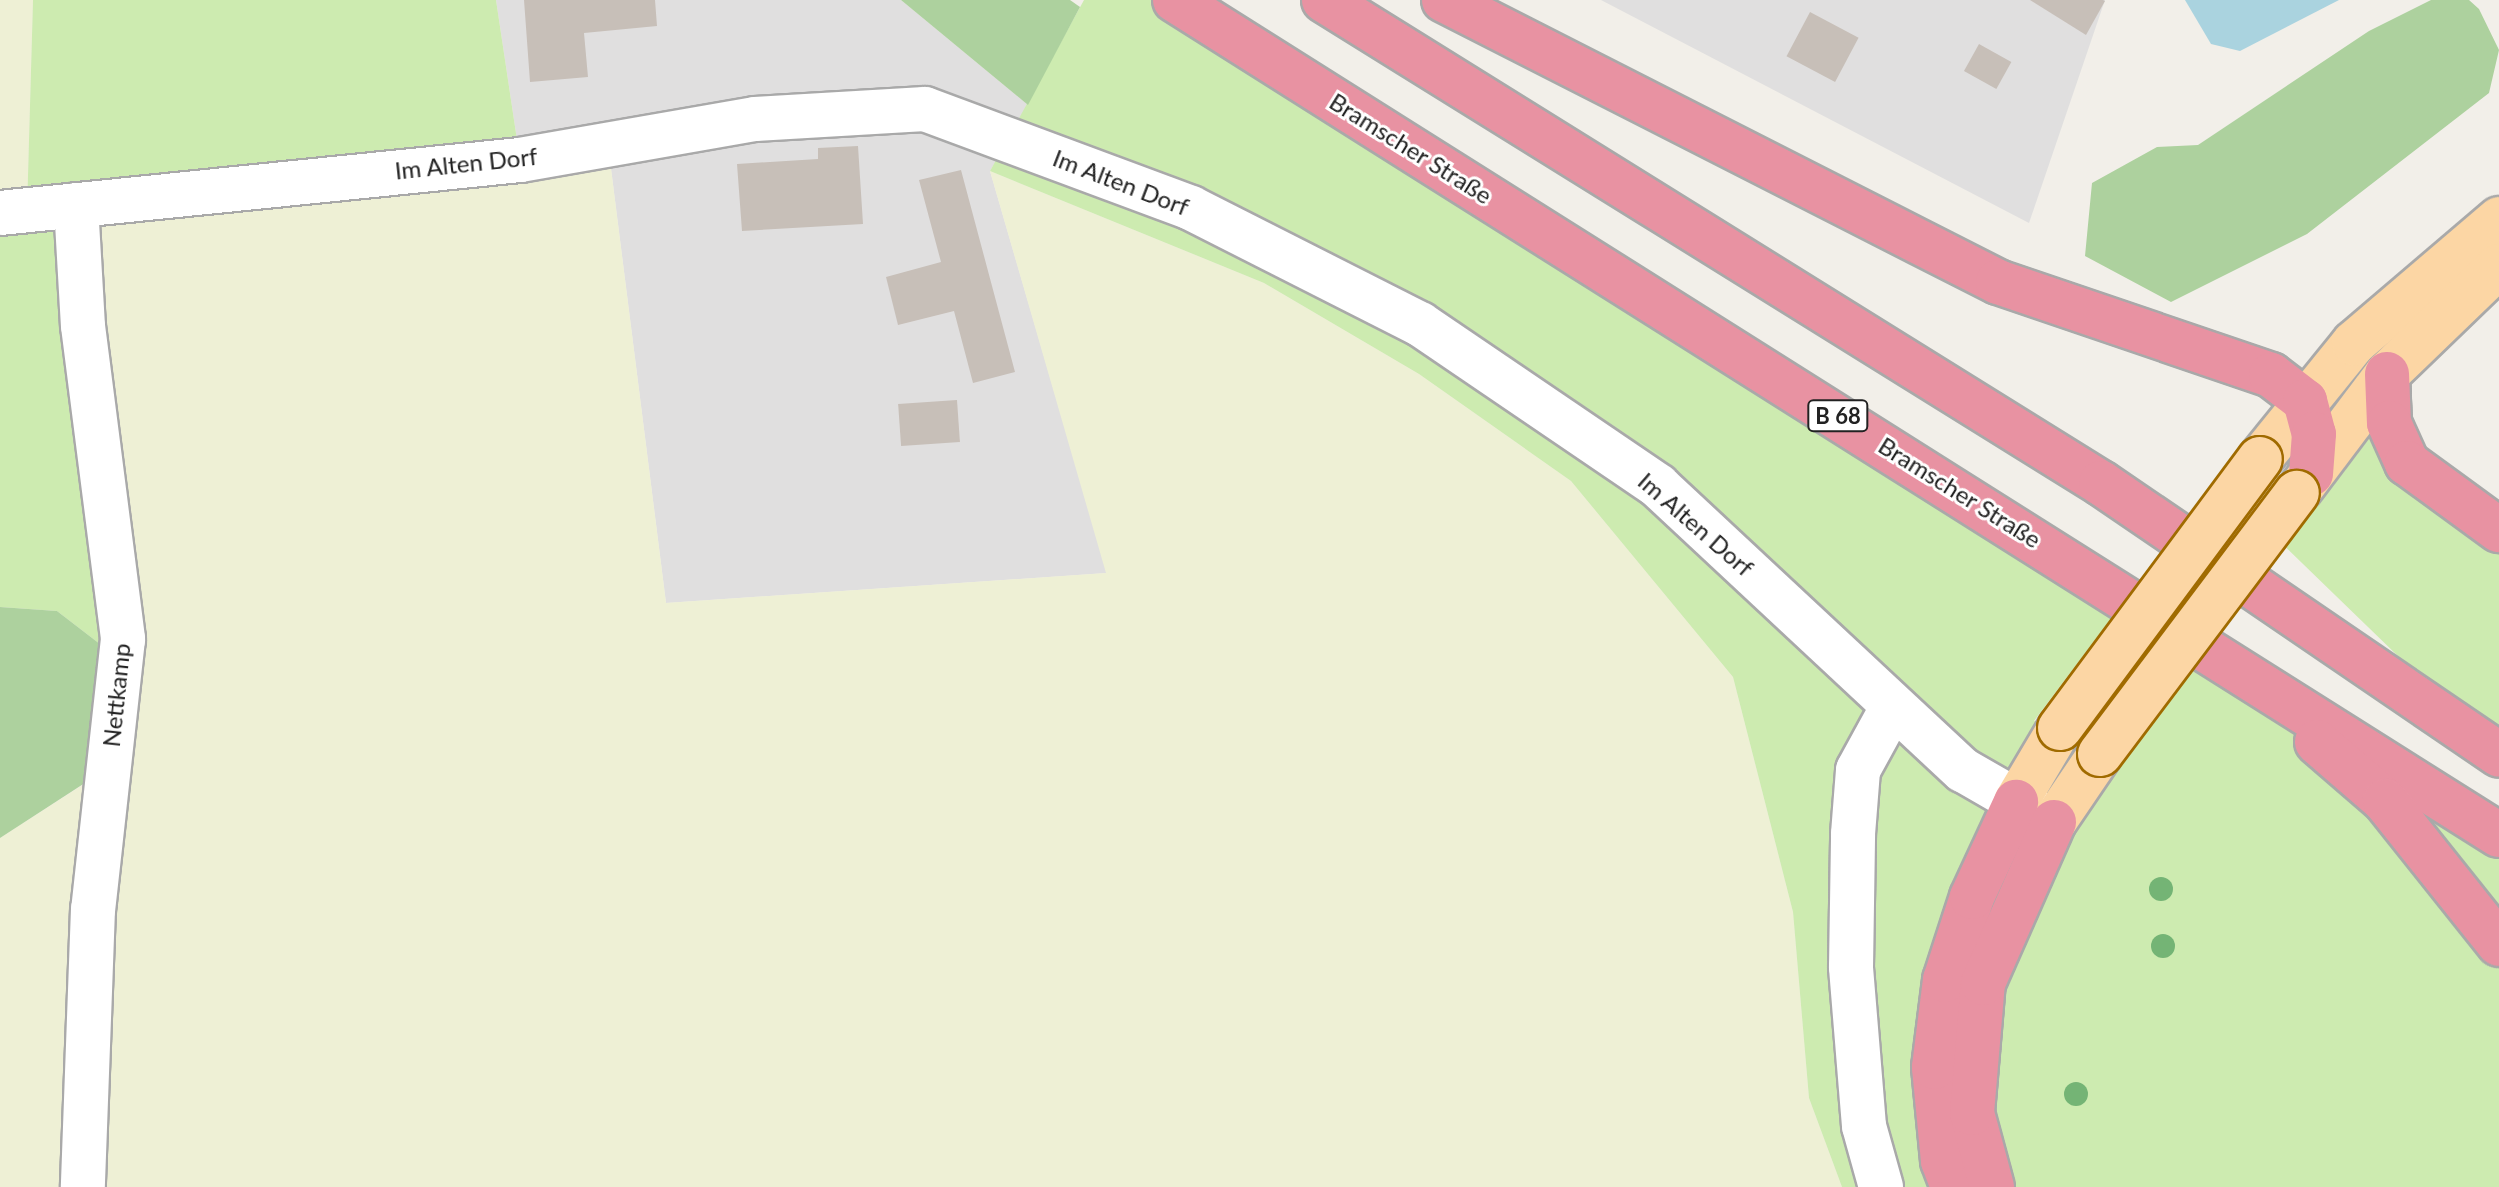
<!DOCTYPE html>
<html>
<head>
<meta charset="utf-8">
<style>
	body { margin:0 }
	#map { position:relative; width:2499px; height:1187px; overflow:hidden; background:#f2efe9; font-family:Lato,sans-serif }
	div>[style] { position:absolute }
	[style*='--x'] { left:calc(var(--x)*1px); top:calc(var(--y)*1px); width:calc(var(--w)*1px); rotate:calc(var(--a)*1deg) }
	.residential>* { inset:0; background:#e0dfdf }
	.farmland>* { inset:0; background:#eef0d5 }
	.grass>* { inset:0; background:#cdebb0 }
	.forest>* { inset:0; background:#add19e }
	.water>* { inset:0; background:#aad3df }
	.building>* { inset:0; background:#c7bfb8; transform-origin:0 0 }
	.roads { filter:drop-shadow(2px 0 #a9a9a9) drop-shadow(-2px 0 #a9a9a9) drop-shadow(0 2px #a9a9a9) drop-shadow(0 -2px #a9a9a9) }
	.minor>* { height:44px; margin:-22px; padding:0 22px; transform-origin:22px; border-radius:22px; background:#fff }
	.major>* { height:44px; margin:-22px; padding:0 22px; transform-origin:22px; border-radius:22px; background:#fcd6a4 }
	.highway>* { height:44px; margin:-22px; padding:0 22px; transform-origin:22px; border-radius:22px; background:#e892a2 }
	.bridges { filter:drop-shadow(2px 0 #a06b00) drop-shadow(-2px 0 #a06b00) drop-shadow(0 2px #a06b00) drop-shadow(0 -2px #a06b00) }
	.major-bridge>* { height:44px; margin:-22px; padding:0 22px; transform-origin:22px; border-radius:22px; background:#fcd6a4 }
	.trees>* { width:24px; height:24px; margin:-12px; border-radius:50%; background:#74b475 }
	span { translate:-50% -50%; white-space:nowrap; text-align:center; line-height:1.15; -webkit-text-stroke:6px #fff; paint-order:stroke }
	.shield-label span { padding:2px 6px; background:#fff; border:2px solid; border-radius:6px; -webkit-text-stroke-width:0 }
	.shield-label { font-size:22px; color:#222; font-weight:700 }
	.street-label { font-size:24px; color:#222 }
</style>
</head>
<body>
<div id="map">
	<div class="residential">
		<i style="clip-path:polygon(496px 0,901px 0,1028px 105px,990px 171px,1107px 573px,666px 603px,608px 145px,520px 160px)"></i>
		<i style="clip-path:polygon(1601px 0,2105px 0,2029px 223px)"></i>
	</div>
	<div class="farmland">
		<i style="clip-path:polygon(0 0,33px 0,27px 210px,0 213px)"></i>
		<i style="clip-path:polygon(608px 145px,666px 603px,1106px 573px,990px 171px,1264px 283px,1419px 374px,1571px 481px,1733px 677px,1793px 912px,1809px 1098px,1842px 1187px,0 1187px,0 838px,109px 768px,76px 205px)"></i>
	</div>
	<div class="grass">
		<i style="clip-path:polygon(33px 0,496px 0,520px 160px,76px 205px,122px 661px,57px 611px,0 607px,0 213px,27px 210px)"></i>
		<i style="clip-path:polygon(1084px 0,1175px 0,2127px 597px,2034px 721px,2060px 728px,1972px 897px,1953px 1187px,1842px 1187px,1809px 1098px,1793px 912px,1733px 677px,1571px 481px,1419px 374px,1264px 283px,990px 171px)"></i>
		<i style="clip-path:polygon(2387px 374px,2389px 423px,2499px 530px,2499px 754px,2268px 530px)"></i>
		<i style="clip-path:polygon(2212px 651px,2499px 835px,2499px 1187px,1992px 1187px,1983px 983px,2100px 754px)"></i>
	</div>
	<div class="forest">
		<i style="clip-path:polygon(901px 0,1070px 0,1080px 7px,1028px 105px)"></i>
		<i style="clip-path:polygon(2431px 0,2469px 0,2479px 9px,2499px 50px,2489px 93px,2307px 234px,2171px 302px,2085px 256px,2092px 183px,2157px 147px,2198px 145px,2369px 31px)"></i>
		<i style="clip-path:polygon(0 607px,57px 611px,122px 661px,108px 768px,0 838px)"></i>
	</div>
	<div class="water">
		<i style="clip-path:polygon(2185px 0,2339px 0,2240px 51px,2211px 44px)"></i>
	</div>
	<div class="building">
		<i style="clip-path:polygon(524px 0,655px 0,657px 26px,584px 33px,588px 77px,530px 82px)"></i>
		<i style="clip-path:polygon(2030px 0,2103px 0,2105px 1px,2086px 35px)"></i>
		<i style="left:1810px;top:12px;width:55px;height:50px;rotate:28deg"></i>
		<i style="left:1979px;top:44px;width:37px;height:31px;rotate:29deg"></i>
		<i style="clip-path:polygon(858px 146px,863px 224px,742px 231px,737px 164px,818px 159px,818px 148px)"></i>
		<i style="clip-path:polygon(961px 170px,1015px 372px,973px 383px,954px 311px,898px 325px,886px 277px,941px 262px,919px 180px)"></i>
		<i style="left:957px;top:400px;width:42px;height:59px;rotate:86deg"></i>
	</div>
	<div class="roads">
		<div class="minor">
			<i style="--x:76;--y:205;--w:121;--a:86.7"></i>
			<i style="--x:83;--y:326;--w:316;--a:82.7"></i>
			<i style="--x:123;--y:639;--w:272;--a:96.3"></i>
			<i style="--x:93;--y:909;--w:278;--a:92.1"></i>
			<i style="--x:0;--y:213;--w:523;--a:-5.82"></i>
			<i style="--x:520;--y:160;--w:239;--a:-9.9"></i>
			<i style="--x:755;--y:119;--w:170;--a:-3.4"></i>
			<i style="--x:925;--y:109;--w:284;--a:20.4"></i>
			<i style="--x:1191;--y:208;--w:257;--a:26.9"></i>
			<i style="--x:1420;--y:324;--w:288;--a:34.2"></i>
			<i style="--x:1658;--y:486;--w:417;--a:43"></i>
			<i style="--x:1963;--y:770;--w:100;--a:29.9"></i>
			<i style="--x:1881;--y:1187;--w:63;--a:-105.6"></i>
			<i style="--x:1864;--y:1126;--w:160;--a:-94.7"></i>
			<i style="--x:1851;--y:967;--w:133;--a:-89.1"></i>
			<i style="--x:1853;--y:834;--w:64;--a:-85.5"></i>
			<i style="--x:1858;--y:770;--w:73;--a:-61.3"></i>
		</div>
		<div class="major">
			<i style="--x:2260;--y:459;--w:149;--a:-51"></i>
			<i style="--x:2354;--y:343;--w:191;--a:-40.5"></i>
			<i style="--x:2301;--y:488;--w:143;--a:-53"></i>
			<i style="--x:2387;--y:374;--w:156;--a:-44"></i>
			<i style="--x:2016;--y:802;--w:86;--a:-59.3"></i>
			<i style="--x:2054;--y:822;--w:82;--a:-55.9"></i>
		</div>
		<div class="highway">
			<i style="--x:1175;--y:0;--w:1565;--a:32.24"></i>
			<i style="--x:1324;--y:0;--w:915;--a:31.87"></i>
			<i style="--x:2101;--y:483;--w:482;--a:34.3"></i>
			<i style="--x:1444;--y:0;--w:622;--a:26.98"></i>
			<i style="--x:1998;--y:282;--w:288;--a:18.8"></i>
			<i style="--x:2271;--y:375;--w:43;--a:37.4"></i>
			<i style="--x:2305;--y:401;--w:34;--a:75"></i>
			<i style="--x:2314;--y:434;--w:40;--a:94.3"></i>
			<i style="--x:2387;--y:374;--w:49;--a:87.7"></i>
			<i style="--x:2389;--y:423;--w:44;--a:65.8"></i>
			<i style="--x:2407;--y:463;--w:114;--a:36.1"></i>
			<i style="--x:2317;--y:742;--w:90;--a:40.9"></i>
			<i style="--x:2385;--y:801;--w:183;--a:51.4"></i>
			<i style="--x:1953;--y:1187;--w:28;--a:-111"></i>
			<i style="--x:1943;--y:1161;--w:94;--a:-95.5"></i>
			<i style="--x:1934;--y:1067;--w:88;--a:-82.8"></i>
			<i style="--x:1945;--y:980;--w:87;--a:-72"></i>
			<i style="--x:1972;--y:897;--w:105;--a:-65.1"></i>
			<i style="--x:1992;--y:1187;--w:77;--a:-105.1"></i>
			<i style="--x:1972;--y:1113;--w:130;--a:-85.2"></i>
			<i style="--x:1983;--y:983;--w:176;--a:-66.2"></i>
		</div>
	</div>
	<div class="bridges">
		<div class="major-bridge">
			<i style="--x:2060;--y:728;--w:335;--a:-53.4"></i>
			<i style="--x:2100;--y:754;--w:327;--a:-53"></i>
		</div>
	</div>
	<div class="trees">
		<i style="left:2161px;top:889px"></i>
		<i style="left:2163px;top:946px"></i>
		<i style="left:2076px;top:1094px"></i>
	</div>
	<div class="shield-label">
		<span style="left:1838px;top:416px">B 68</span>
	</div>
	<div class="street-label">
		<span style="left:1411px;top:148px;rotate:32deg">Bramscher Straße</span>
		<span style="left:466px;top:163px;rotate:-6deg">Im Alten Dorf</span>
		<span style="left:1121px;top:182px;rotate:21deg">Im Alten Dorf</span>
		<span style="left:1960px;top:492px;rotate:32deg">Bramscher Straße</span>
		<span style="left:1696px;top:524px;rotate:41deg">Im Alten Dorf</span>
		<span style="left:116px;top:695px;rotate:-84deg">Nettkamp</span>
	</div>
</div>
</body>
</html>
